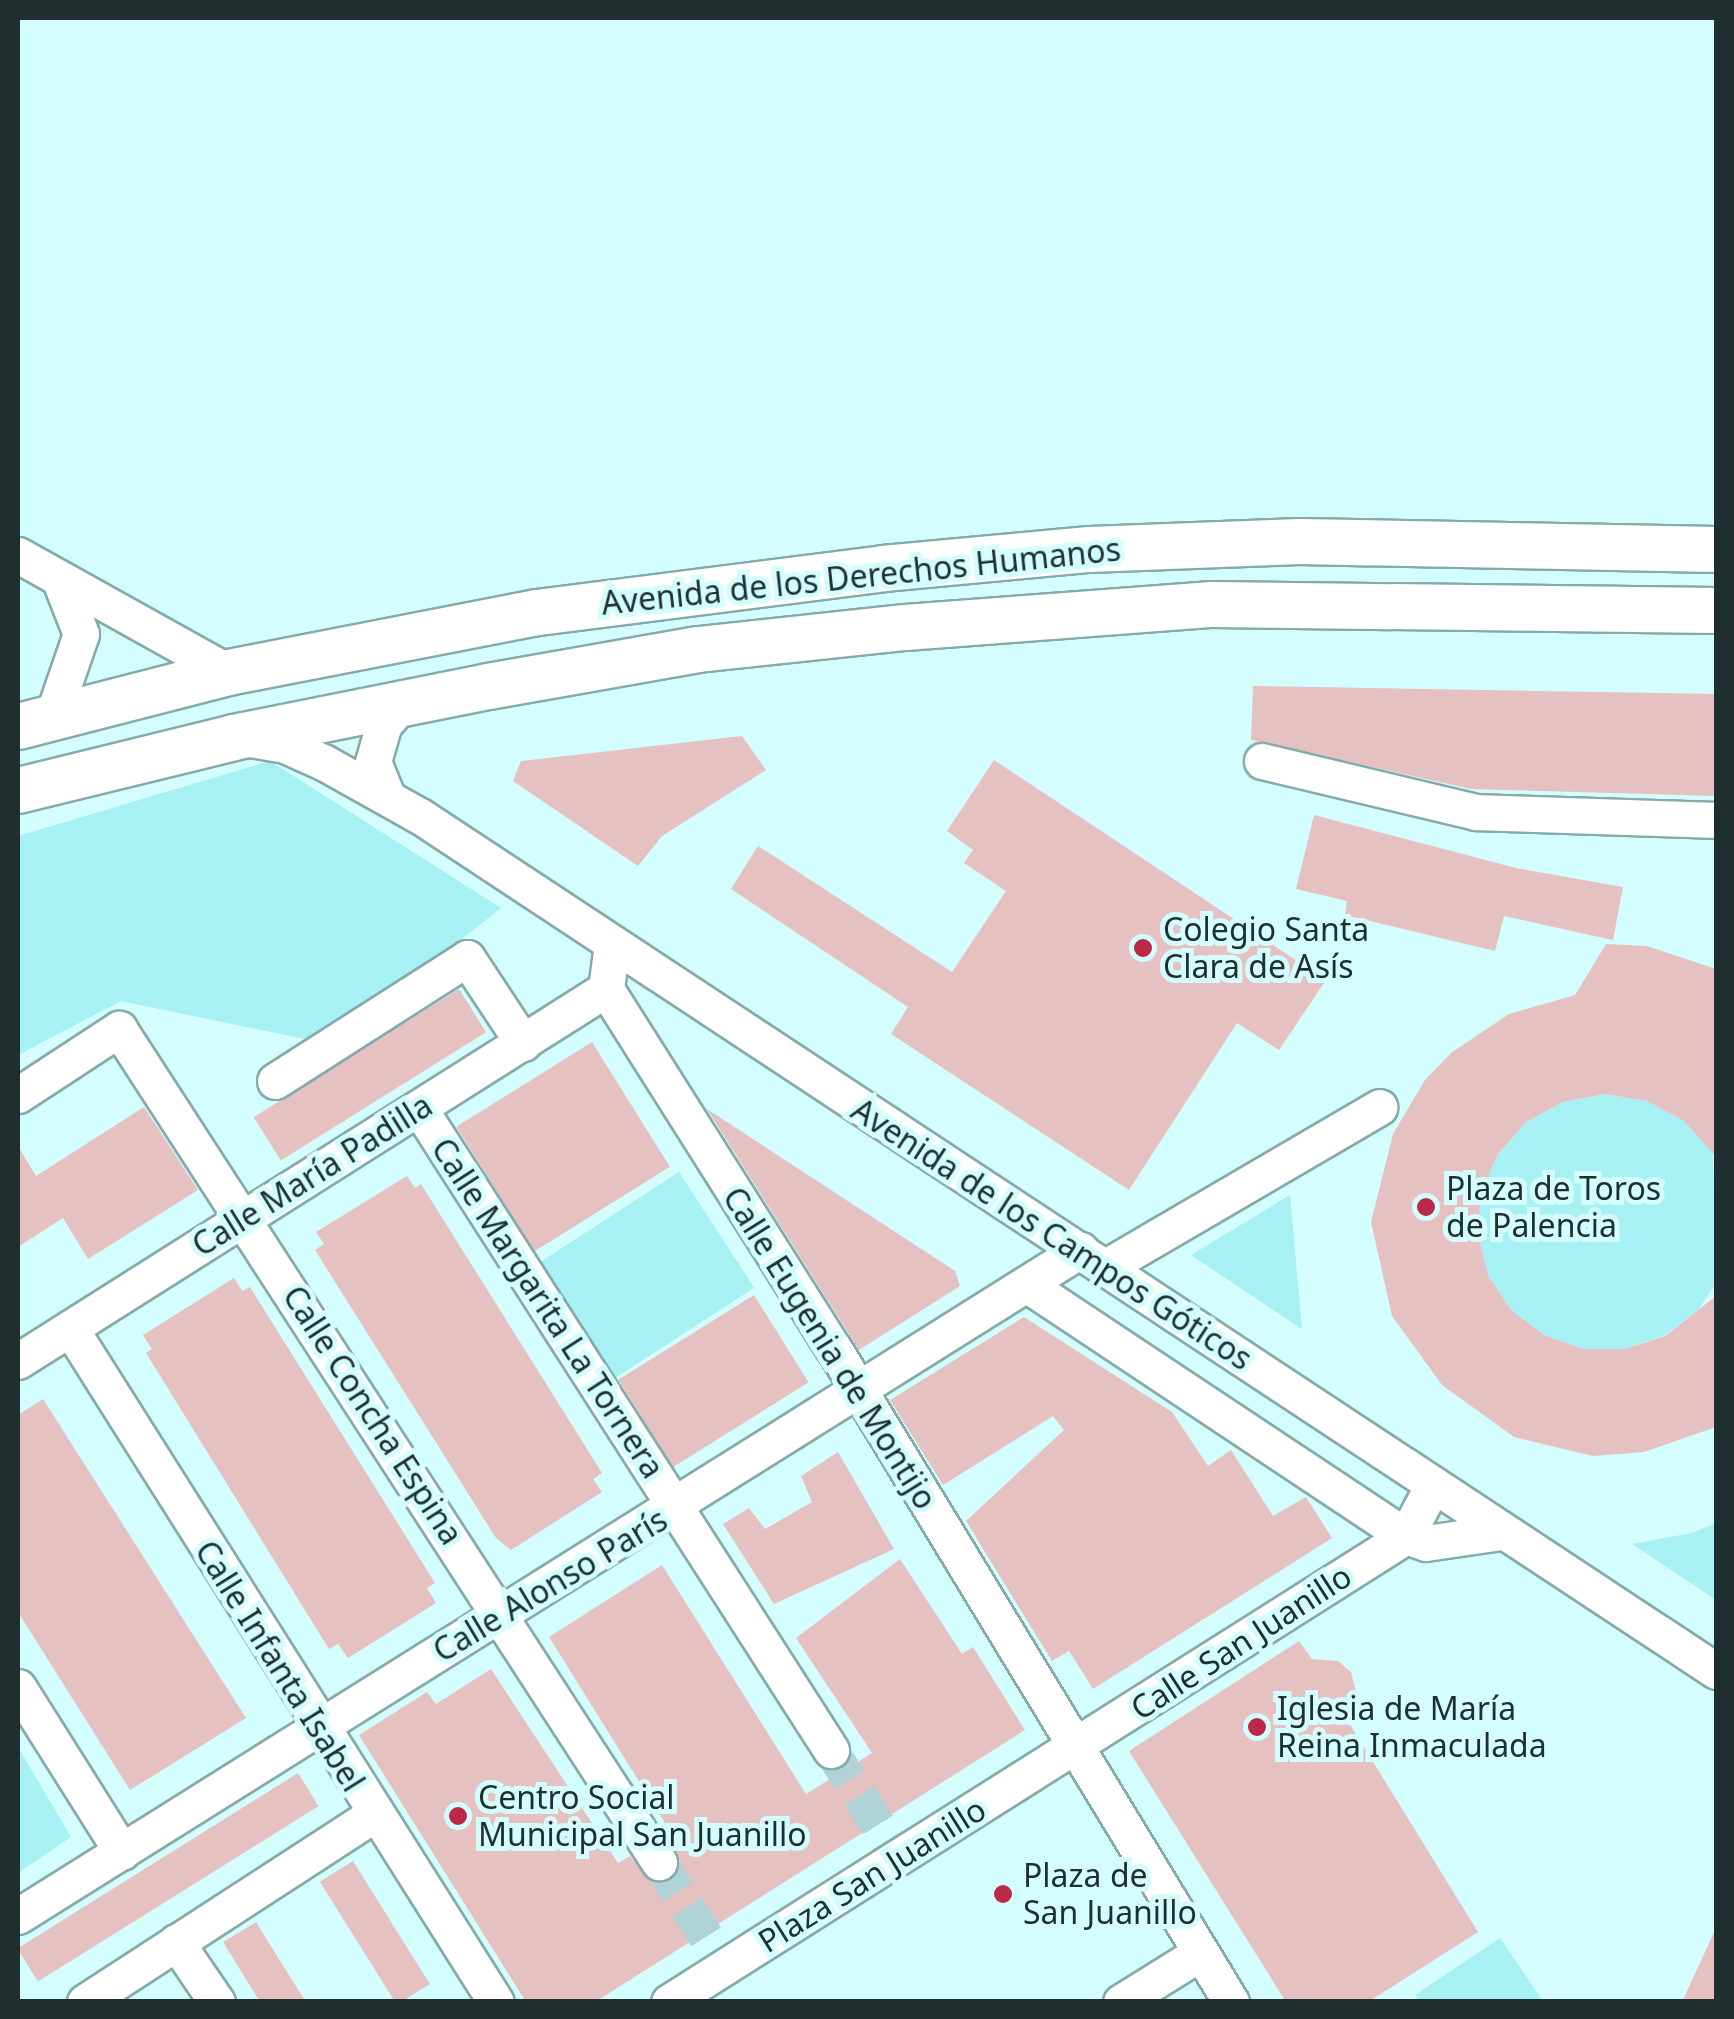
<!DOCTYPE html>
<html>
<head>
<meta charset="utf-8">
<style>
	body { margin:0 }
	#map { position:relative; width:1734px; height:2019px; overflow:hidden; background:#d4fdfe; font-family:"Noto Sans",sans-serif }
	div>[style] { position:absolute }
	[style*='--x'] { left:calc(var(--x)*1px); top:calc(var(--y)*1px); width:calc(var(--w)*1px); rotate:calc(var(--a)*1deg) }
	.green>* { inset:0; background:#a7f0f3; transform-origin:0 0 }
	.building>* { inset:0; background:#e5c1c2; transform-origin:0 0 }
	.minor-tunnel>* { height:35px; margin-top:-17.5px; transform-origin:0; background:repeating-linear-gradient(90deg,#b0d4d5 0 35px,transparent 0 53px) }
	.roads { filter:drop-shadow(2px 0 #84aaab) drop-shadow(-2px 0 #84aaab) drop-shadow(0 2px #84aaab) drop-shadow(0 -2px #84aaab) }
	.minor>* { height:35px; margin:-17.5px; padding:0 17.5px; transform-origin:17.5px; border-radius:17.5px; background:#fff }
	.major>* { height:45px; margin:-22.5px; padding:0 22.5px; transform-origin:22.5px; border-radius:22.5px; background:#fff }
	.dots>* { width:28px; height:28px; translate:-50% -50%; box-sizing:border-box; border:5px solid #d4fdfe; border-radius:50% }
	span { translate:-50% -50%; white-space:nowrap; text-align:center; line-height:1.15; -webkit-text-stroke:10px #d4fdfe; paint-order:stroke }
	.street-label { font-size:32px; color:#1f2e2f }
	.poi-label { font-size:32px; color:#1f2e2f }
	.left { translate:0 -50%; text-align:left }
	.frame { position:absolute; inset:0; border:20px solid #1f2e2f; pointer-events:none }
</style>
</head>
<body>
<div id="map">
	<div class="green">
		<i style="clip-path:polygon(270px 761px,501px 908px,329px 1044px,121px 1001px,18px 1055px,18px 836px)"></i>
		<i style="clip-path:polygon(1605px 1094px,1647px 1101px,1684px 1121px,1713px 1153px,1716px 1283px,1698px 1310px,1665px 1335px,1625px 1349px,1583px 1349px,1544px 1335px,1511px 1310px,1488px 1275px,1478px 1234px,1481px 1192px,1498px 1154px,1526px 1122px,1563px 1102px)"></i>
		<i style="left:679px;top:1172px;width:138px;height:165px;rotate:57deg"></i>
		<i style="clip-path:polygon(1290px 1195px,1302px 1329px,1191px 1255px)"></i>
		<i style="clip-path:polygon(1716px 1523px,1716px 1600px,1632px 1544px,1692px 1533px)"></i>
		<i style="clip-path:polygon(18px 1747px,71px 1837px,18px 1873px)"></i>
		<i style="clip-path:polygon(1500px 1938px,1543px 2001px,1419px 2001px,1415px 1995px)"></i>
	</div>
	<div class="building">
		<i style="clip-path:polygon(1253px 686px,1716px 694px,1716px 796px,1471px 789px,1251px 740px)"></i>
		<i style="clip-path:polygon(742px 736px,766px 770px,662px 836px,638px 866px,513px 781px,521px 761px)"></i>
		<i style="clip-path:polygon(994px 760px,1326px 980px,1279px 1050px,1237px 1023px,1129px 1190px,891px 1034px,908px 1007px,731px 889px,758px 846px,952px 972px,1006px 891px,964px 863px,973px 850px,947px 831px)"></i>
		<i style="clip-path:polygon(1314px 815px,1516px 868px,1623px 887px,1613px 940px,1504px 916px,1495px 951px,1345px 915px,1347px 901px,1296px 889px)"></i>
		<i style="clip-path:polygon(1606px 944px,1647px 946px,1716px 969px,1716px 1157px,1684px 1121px,1647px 1101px,1605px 1094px,1563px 1102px,1526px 1122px,1498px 1154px,1481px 1192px,1478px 1234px,1488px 1275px,1511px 1310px,1544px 1335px,1583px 1349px,1625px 1349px,1665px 1336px,1716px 1296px,1716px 1427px,1644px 1452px,1593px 1456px,1514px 1437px,1442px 1385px,1392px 1316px,1371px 1222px,1393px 1134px,1425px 1080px,1451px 1053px,1509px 1014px,1575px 995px)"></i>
		<i style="left:459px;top:989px;width:51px;height:242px;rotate:58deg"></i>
		<i style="left:592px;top:1042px;width:147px;height:160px;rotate:58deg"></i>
		<i style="clip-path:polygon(144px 1107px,198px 1190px,88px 1259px,63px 1218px,18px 1247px,18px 1146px,36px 1176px)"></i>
		<i style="clip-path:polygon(707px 1109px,955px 1271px,960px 1286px,859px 1350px)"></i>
		<i style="clip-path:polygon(407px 1176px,415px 1188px,421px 1184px,602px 1473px,593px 1479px,602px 1492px,511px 1550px,496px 1538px,315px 1250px,324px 1244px,316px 1232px)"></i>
		<i style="clip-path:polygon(234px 1278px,242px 1291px,250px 1287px,435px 1583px,427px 1588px,436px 1603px,348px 1658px,338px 1644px,329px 1649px,146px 1353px,152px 1349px,143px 1335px)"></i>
		<i style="left:754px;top:1295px;width:103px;height:160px;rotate:58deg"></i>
		<i style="clip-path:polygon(1024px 1317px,1172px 1412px,1208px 1466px,1231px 1450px,1273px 1516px,1306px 1497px,1332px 1538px,1093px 1689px,1069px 1651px,1052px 1661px,966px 1521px,1064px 1430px,1053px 1416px,943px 1485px,890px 1400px)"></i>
		<i style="clip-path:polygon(43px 1399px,246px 1718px,130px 1790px,18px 1612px,18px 1415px)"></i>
		<i style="clip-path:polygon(838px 1452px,894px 1549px,774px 1604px,723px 1524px,749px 1508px,765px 1529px,812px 1502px,801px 1476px)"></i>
		<i style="clip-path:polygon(900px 1559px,962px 1654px,973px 1647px,1025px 1730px,595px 2002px,526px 2002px,359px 1735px,427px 1692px,436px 1704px,491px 1669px,618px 1863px,630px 1856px,649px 1880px,670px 1880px,680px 1862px,666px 1833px,670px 1831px,549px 1637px,662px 1565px,806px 1794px,872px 1753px,796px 1638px)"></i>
		<i style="clip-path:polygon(1299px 1641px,1312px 1659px,1338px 1661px,1351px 1672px,1357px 1696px,1346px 1718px,1478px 1932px,1368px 2002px,1286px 2002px,1129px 1751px)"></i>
		<i style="left:298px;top:1773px;width:39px;height:331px;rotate:58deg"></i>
		<i style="left:353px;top:1861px;width:145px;height:39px;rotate:58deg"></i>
		<i style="clip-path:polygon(256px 1922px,287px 1972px,306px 2002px,260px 2002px,223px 1942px)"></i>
		<i style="clip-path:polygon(1716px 1928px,1716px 2002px,1682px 2002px)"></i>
	</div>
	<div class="minor-tunnel">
		<i style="--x:831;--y:1750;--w:128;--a:57.8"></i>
		<i style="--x:659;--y:1862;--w:124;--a:57.8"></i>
	</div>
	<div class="roads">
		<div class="minor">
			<i style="--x:18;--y:555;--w:240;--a:29.1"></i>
			<i style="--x:52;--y:718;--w:89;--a:-71"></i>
			<i style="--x:81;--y:634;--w:55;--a:-111.4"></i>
			<i style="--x:244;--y:738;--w:42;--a:9.7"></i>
			<i style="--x:285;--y:745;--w:44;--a:24.2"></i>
			<i style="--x:325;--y:763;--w:109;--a:29.2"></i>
			<i style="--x:420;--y:816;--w:1553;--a:33.41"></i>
			<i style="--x:1262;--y:761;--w:220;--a:13.4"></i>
			<i style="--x:1476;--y:812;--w:240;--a:1.9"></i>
			<i style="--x:387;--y:796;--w:37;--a:-112"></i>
			<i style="--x:373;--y:762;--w:40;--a:-74"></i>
			<i style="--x:384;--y:724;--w:30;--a:-48"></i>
			<i style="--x:612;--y:944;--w:45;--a:97.6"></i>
			<i style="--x:606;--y:989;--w:426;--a:57.7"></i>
			<i style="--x:834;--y:1349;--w:764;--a:58.7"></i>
			<i style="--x:275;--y:1081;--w:228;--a:-32.6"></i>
			<i style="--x:467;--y:958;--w:102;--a:56.6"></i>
			<i style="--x:18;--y:1095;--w:121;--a:-33.2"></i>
			<i style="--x:119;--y:1029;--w:993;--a:57.05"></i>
			<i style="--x:419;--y:1108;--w:763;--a:57.31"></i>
			<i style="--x:1104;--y:1268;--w:319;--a:-30.3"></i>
			<i style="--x:1026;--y:1284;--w:456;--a:33.6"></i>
			<i style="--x:1406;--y:1536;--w:21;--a:19"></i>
			<i style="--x:1426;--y:1543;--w:76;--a:-8.3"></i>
			<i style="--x:70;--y:1328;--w:797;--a:57.71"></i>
			<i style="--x:18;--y:1361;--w:696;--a:-32.32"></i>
			<i style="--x:18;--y:1687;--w:195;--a:57.8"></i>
			<i style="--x:18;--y:1916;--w:1254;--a:-32.09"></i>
			<i style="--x:176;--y:1942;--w:73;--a:55.7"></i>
			<i style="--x:85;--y:2002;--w:343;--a:-33"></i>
			<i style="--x:669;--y:2002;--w:872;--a:-32.3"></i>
			<i style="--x:1406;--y:1536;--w:58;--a:-62.1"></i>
			<i style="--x:1121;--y:2002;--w:93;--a:-31.8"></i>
		</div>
		<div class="major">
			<i style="--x:18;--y:726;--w:217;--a:-14.4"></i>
			<i style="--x:228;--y:672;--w:315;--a:-11"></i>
			<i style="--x:537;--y:612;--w:349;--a:-7.2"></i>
			<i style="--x:883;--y:568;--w:207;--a:-5.3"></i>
			<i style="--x:1089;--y:549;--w:210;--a:-2.2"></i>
			<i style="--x:1299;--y:541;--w:417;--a:1.1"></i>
			<i style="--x:18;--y:790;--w:221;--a:-13.8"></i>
			<i style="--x:233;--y:737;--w:260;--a:-11.3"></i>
			<i style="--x:488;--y:686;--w:213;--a:-10"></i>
			<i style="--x:698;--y:649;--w:208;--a:-6.1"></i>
			<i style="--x:905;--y:627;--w:308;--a:-4.3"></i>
			<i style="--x:1212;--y:604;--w:504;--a:0.68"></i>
		</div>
	</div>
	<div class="dots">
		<i style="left:1143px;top:948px;background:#ba2946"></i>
		<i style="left:1426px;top:1207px;background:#ba2946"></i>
		<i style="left:1257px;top:1727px;background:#ba2946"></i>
		<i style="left:458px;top:1816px;background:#ba2946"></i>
		<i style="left:1003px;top:1894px;background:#ba2946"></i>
	</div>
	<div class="street-label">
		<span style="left:861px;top:576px;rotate:-6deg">Avenida de los Derechos Humanos</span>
		<span style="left:312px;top:1175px;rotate:-32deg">Calle María Padilla</span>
		<span style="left:1052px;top:1234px;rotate:33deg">Avenida de los Campos Góticos</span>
		<span style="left:548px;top:1308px;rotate:57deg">Calle Margarita La Tornera</span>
		<span style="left:830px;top:1348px;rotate:58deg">Calle Eugenia de Montijo</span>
		<span style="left:373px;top:1415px;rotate:57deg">Calle Concha Espina</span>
		<span style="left:550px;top:1585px;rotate:-31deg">Calle Alonso París</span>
		<span style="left:1241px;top:1642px;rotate:-33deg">Calle San Juanillo</span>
		<span style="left:280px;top:1666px;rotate:58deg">Calle Infanta Isabel</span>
		<span style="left:872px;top:1875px;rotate:-32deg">Plaza San Juanillo</span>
	</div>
	<div class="poi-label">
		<span class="left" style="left:1163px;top:948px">Colegio Santa<br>Clara de Asís</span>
		<span class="left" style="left:1446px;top:1207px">Plaza de Toros<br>de Palencia</span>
		<span class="left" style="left:1277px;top:1727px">Iglesia de María<br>Reina Inmaculada</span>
		<span class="left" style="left:478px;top:1816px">Centro Social<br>Municipal San Juanillo</span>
		<span class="left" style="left:1023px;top:1894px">Plaza de<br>San Juanillo</span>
	</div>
	<div class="frame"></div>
</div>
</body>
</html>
